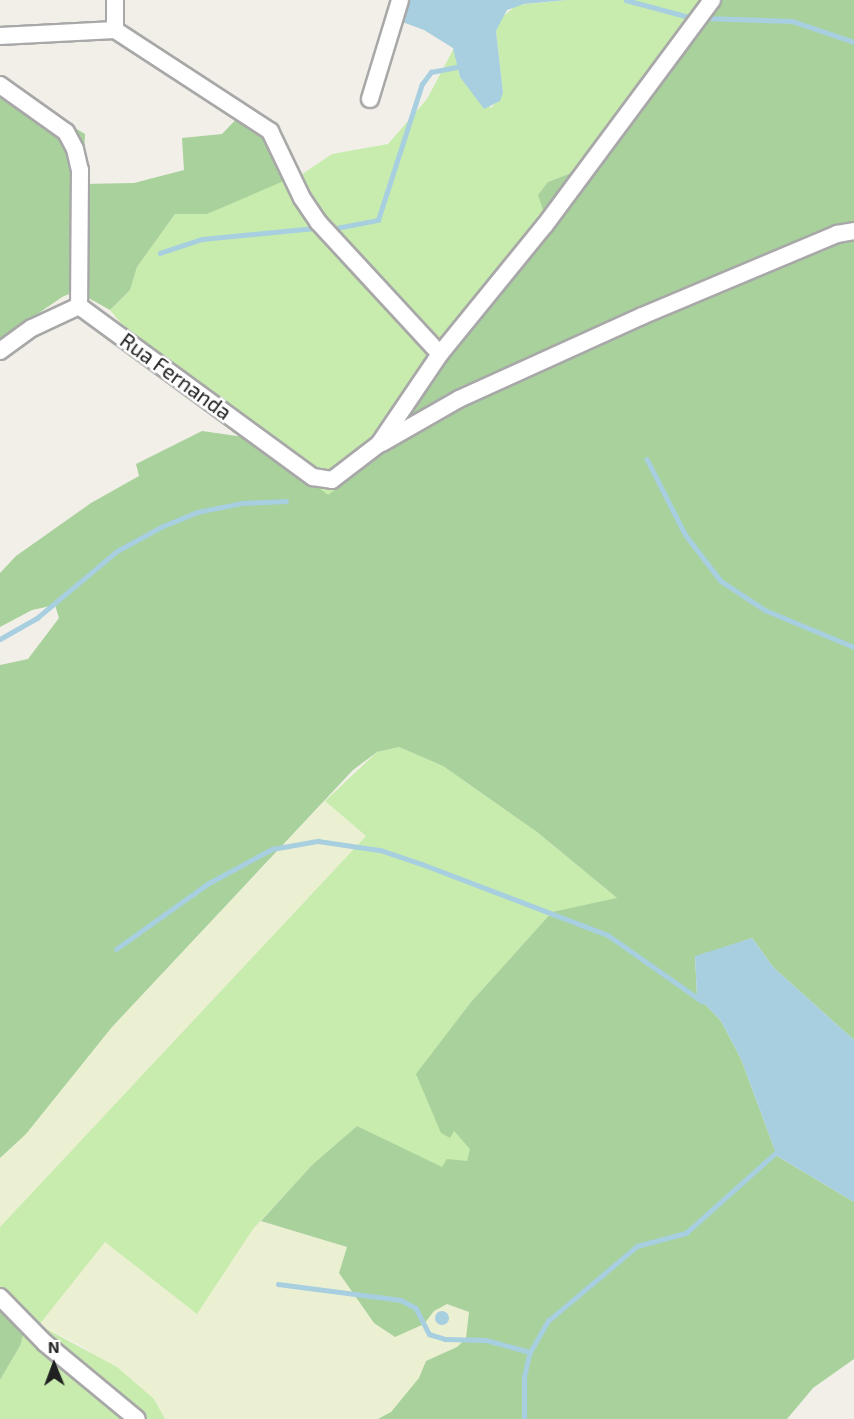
<!DOCTYPE html>
<html>
<head>
<meta charset="utf-8">
<style>
	body { margin:0 }
	#map { position:relative; width:854px; height:1419px; overflow:hidden; background:#f1efe7; font-family:"Exo 2",sans-serif }
	div>[style] { position:absolute }
	[style*='--x'] { left:calc(var(--x)*1px); top:calc(var(--y)*1px); width:calc(var(--w)*1px); rotate:calc(var(--a)*1deg) }
	.farmland>* { inset:0; background:#ecf0d3 }
	.grass>* { inset:0; background:#c8ecad }
	.forest>* { inset:0; background:#a8d19b }
	.water>* { inset:0; background:#a7cfe0 }
	.round { border-radius:50% }
	.stream>* { height:4.5px; margin:-2.25px; padding:0 2.25px; transform-origin:2.25px; border-radius:2.25px; background:#a7cfe0 }
	.roads { filter:drop-shadow(2px 0 #a8a8a8) drop-shadow(-2px 0 #a8a8a8) drop-shadow(0 2px #a8a8a8) drop-shadow(0 -2px #a8a8a8) }
	.street>* { height:16px; margin:-8px; padding:0 8px; transform-origin:8px; border-radius:8px; background:#fff }
	span { translate:-50% -50%; white-space:nowrap; text-align:center; line-height:1.15; -webkit-text-stroke:5px #fff; paint-order:stroke }
	.street-label { font-size:21px; color:#212121 }
	.north { position:absolute; left:24px; top:1335px; width:60px; height:60px; -webkit-text-stroke:4px #fff; paint-order:stroke; rotate:359deg; font-size:16px; font-weight:700; line-height:24px; text-align:center; color:#212121 }
	.north::after { content:''; display:block; margin:auto; width:21px; height:27px; background:#212121; clip-path:polygon(50% 0,100% 100%,50% 72%,0 100%) }
</style>
</head>
<body>
<div id="map">
	<div class="farmland">
		<i style="clip-path:polygon(325px 801px,366px 836px,0 1227px,0 1158px,26px 1134px,112px 1027px)"></i>
		<i style="clip-path:polygon(261px 1221px,347px 1247px,339px 1273px,374px 1323px,424px 1324px,434px 1311px,447px 1304px,469px 1312px,466px 1338px,457px 1347px,426px 1361px,420px 1378px,391px 1412px,378px 1419px,165px 1419px,154px 1399px,82px 1346px,39px 1325px,105px 1241px,253px 1229px)"></i>
	</div>
	<div class="grass">
		<i style="clip-path:polygon(567px 0,705px 0,576px 171px,548px 182px,543px 204px,547px 222px,379px 454px,328px 496px,257px 439px,233px 433px,211px 405px,129px 333px,110px 310px,130px 290px,137px 267px,175px 214px,207px 214px,266px 186px,298px 177px,332px 154px,388px 144px,427px 99px,454px 48px,460px 77px,491px 108px,503px 93px,496px 31px,502px 17px,517px 5px)"></i>
		<i style="clip-path:polygon(399px 747px,443px 766px,537px 832px,618px 899px,552px 912px,471px 1002px,417px 1074px,454px 1131px,471px 1149px,467px 1161px,442px 1168px,357px 1126px,312px 1165px,253px 1229px,197px 1314px,105px 1242px,39px 1325px,117px 1367px,154px 1399px,165px 1419px,0 1419px,0 1380px,20px 1346px,0 1296px,0 1227px,366px 836px,325px 801px,377px 752px)"></i>
	</div>
	<div class="forest">
		<i style="clip-path:polygon(705px 0,854px 0,854px 1040px,774px 968px,752px 938px,695px 957px,697px 996px,721px 1021px,741px 1059px,777px 1156px,854px 1202px,854px 1359px,813px 1388px,787px 1419px,378px 1419px,391px 1412px,419px 1378px,426px 1361px,457px 1347px,466px 1338px,469px 1312px,447px 1304px,434px 1311px,424px 1324px,395px 1337px,374px 1323px,339px 1273px,347px 1247px,261px 1221px,312px 1165px,357px 1126px,442px 1167px,447px 1159px,467px 1161px,470px 1149px,454px 1131px,450px 1138px,441px 1133px,416px 1074px,471px 1002px,552px 912px,617px 898px,537px 832px,443px 766px,399px 747px,377px 752px,353px 770px,112px 1027px,26px 1134px,0 1158px,0 665px,28px 659px,59px 618px,55px 605px,32px 610px,0 627px,0 573px,16px 556px,91px 503px,139px 476px,136px 464px,202px 431px,257px 439px,328px 495px,360px 471px,379px 454px,410px 403px,547px 222px,538px 195px,548px 182px,576px 171px)"></i>
		<i style="clip-path:polygon(0 83px,85px 134px,83px 184px,134px 183px,184px 170px,182px 138px,222px 134px,246px 109px,274px 133px,286px 180px,207px 214px,175px 214px,137px 267px,130px 290px,110px 310px,76px 291px,62px 297px,0 340px)"></i>
		<i style="clip-path:polygon(0 1296px,27px 1320px,20px 1346px,0 1380px)"></i>
	</div>
	<div class="water">
		<i style="clip-path:polygon(402px 0,567px 0,524px 4px,507px 10px,496px 31px,503px 93px,500px 101px,484px 109px,460px 77px,453px 48px,424px 30px,397px 20px)"></i>
		<i style="clip-path:polygon(752px 938px,774px 968px,854px 1040px,854px 1202px,777px 1156px,741px 1059px,721px 1021px,697px 996px,695px 956px)"></i>
		<i class="round" style="left:435px;top:1311px;width:14px;height:14px"></i>
	</div>
	<div class="stream">
		<i style="--x:626;--y:0;--w:69;--a:15"></i>
		<i style="--x:704;--y:18;--w:88;--a:2"></i>
		<i style="--x:792;--y:21;--w:65;--a:18.7"></i>
		<i style="--x:331;--y:229;--w:48;--a:-10.8"></i>
		<i style="--x:378;--y:220;--w:143;--a:-72.1"></i>
		<i style="--x:422;--y:84;--w:15;--a:-53"></i>
		<i style="--x:431;--y:72;--w:31;--a:-11"></i>
		<i style="--x:160;--y:253;--w:44;--a:-18.4"></i>
		<i style="--x:202;--y:239;--w:116;--a:-5.5"></i>
		<i style="--x:647;--y:459;--w:84;--a:63.1"></i>
		<i style="--x:685;--y:534;--w:59;--a:52.5"></i>
		<i style="--x:721;--y:581;--w:53;--a:33.4"></i>
		<i style="--x:765;--y:610;--w:96;--a:22.6"></i>
		<i style="--x:0;--y:639;--w:43;--a:-29.6"></i>
		<i style="--x:37;--y:618;--w:104;--a:-39.9"></i>
		<i style="--x:117;--y:551;--w:52;--a:-28.5"></i>
		<i style="--x:163;--y:526;--w:37;--a:-22"></i>
		<i style="--x:197;--y:512;--w:46;--a:-11.3"></i>
		<i style="--x:242;--y:503;--w:44;--a:-2.6"></i>
		<i style="--x:116;--y:949;--w:114;--a:-35.4"></i>
		<i style="--x:209;--y:883;--w:72;--a:-28.4"></i>
		<i style="--x:272;--y:849;--w:47;--a:-9.9"></i>
		<i style="--x:318;--y:841;--w:63;--a:8.3"></i>
		<i style="--x:380;--y:850;--w:44;--a:18.4"></i>
		<i style="--x:422;--y:864;--w:199;--a:20.9"></i>
		<i style="--x:608;--y:935;--w:115;--a:35.1"></i>
		<i style="--x:278;--y:1284;--w:124;--a:7.4"></i>
		<i style="--x:401;--y:1300;--w:17;--a:28"></i>
		<i style="--x:416;--y:1308;--w:29;--a:63"></i>
		<i style="--x:429;--y:1334;--w:17;--a:17"></i>
		<i style="--x:445;--y:1339;--w:41;--a:1.4"></i>
		<i style="--x:486;--y:1340;--w:46;--a:15.3"></i>
		<i style="--x:524;--y:1419;--w:42;--a:-90"></i>
		<i style="--x:524;--y:1377;--w:26;--a:-77"></i>
		<i style="--x:530;--y:1352;--w:36;--a:-60"></i>
		<i style="--x:548;--y:1321;--w:116;--a:-40.1"></i>
		<i style="--x:637;--y:1246;--w:51;--a:-14.9"></i>
		<i style="--x:686;--y:1233;--w:126;--a:-41.8"></i>
	</div>
	<div class="roads">
		<div class="street">
			<i style="--x:115;--y:30;--w:185;--a:33.1"></i>
			<i style="--x:270;--y:131;--w:74;--a:64.5"></i>
			<i style="--x:302;--y:198;--w:30;--a:56"></i>
			<i style="--x:319;--y:223;--w:178;--a:47.3"></i>
			<i style="--x:0;--y:36;--w:115;--a:-3"></i>
			<i style="--x:115;--y:30;--w:30;--a:-90"></i>
			<i style="--x:0;--y:85;--w:81;--a:35.5"></i>
			<i style="--x:66;--y:132;--w:19;--a:62"></i>
			<i style="--x:75;--y:149;--w:22;--a:77"></i>
			<i style="--x:80;--y:170;--w:136;--a:90.4"></i>
			<i style="--x:370;--y:99;--w:103;--a:-73.1"></i>
			<i style="--x:0;--y:351;--w:39;--a:-36"></i>
			<i style="--x:32;--y:328;--w:52;--a:-25.1"></i>
			<i style="--x:79;--y:306;--w:290;--a:36.2"></i>
			<i style="--x:313;--y:477;--w:19;--a:9"></i>
			<i style="--x:332;--y:480;--w:59;--a:-37.5"></i>
			<i style="--x:379;--y:444;--w:109;--a:-55.9"></i>
			<i style="--x:440;--y:354;--w:166;--a:-50.9"></i>
			<i style="--x:545;--y:225;--w:280;--a:-53.4"></i>
			<i style="--x:382;--y:443;--w:89;--a:-29.7"></i>
			<i style="--x:459;--y:399;--w:201;--a:-24.4"></i>
			<i style="--x:642;--y:316;--w:212;--a:-22.8"></i>
			<i style="--x:837;--y:234;--w:17;--a:-10"></i>
			<i style="--x:0;--y:1297;--w:64;--a:45.6"></i>
			<i style="--x:45;--y:1343;--w:119;--a:39.6"></i>
		</div>
	</div>
	<div class="street-label">
		<span style="left:176px;top:376px;rotate:36deg">Rua Fernanda</span>
	</div>
	<div class="north">N</div>
</div>
</body>
</html>
